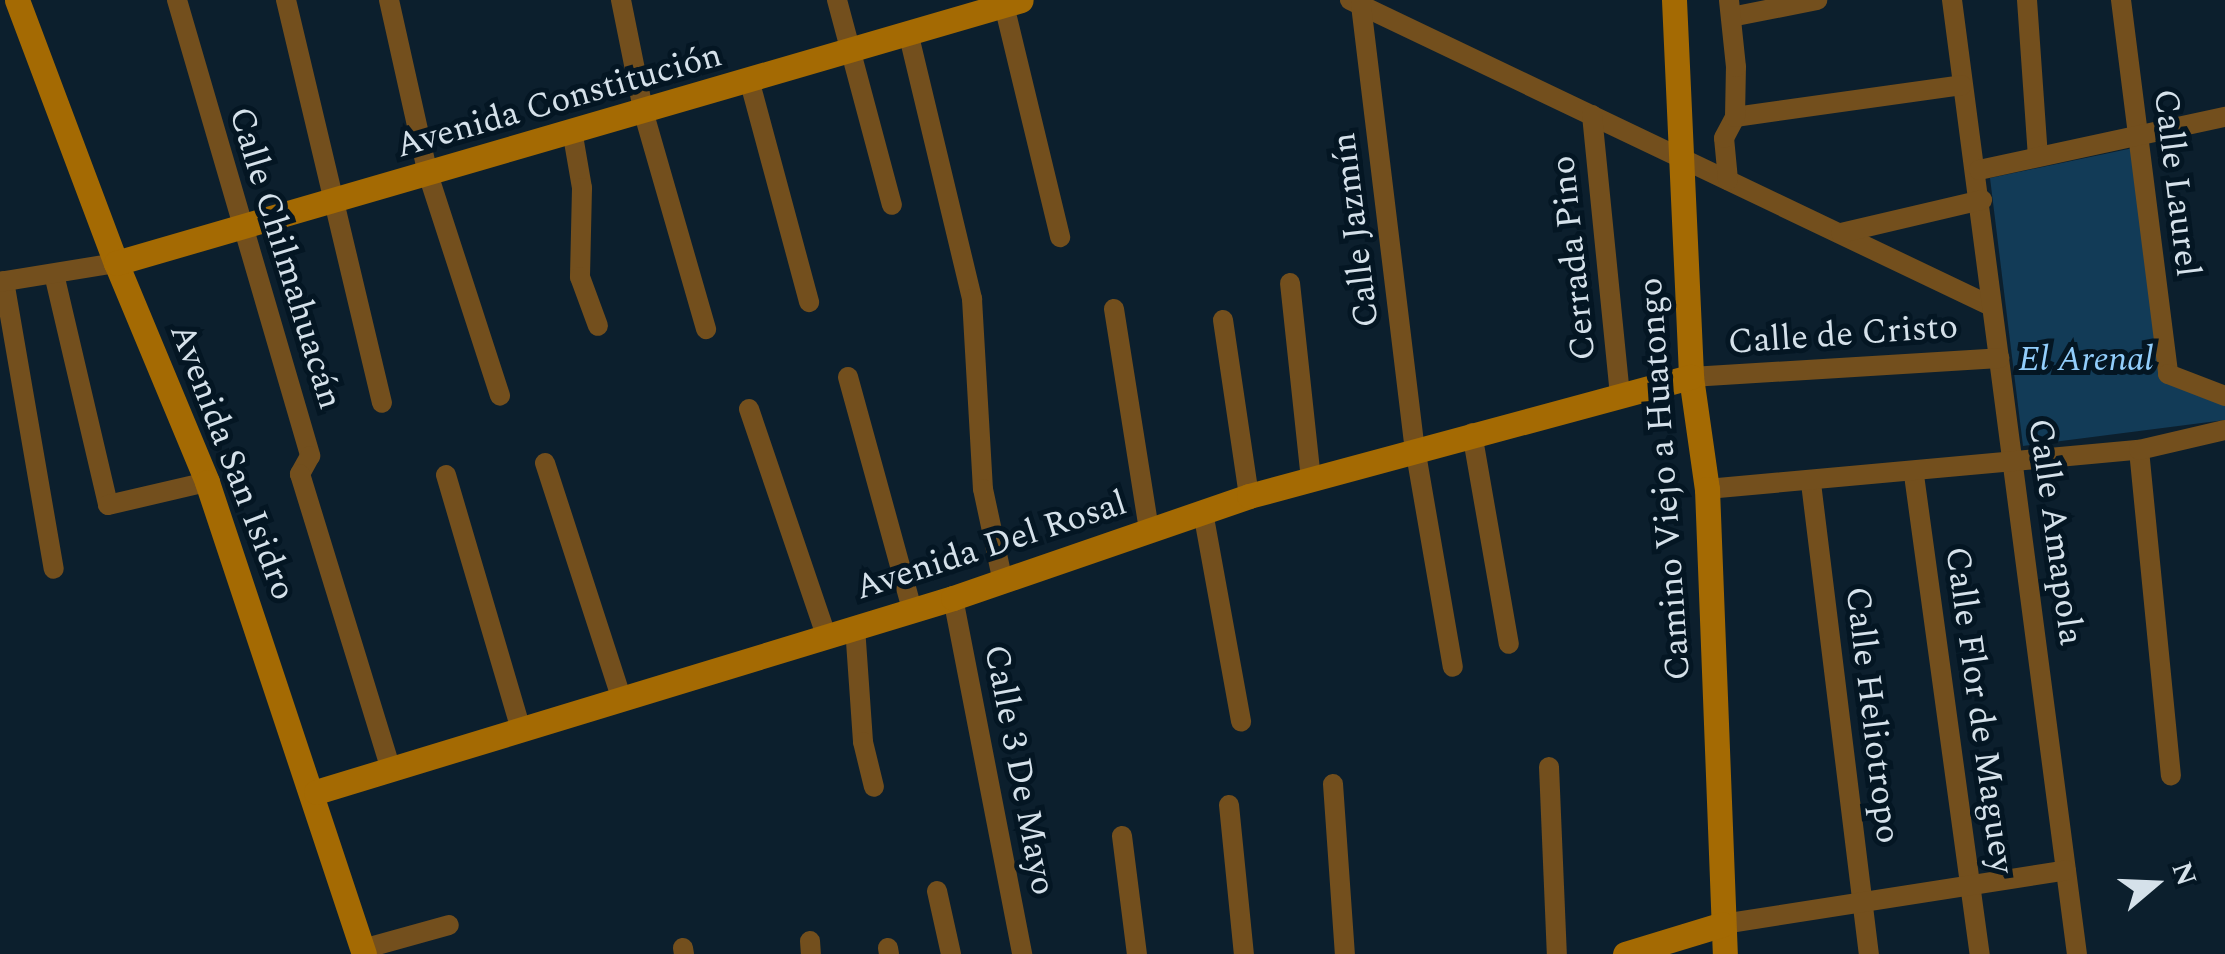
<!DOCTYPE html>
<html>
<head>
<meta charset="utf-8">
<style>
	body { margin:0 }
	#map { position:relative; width:2225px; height:954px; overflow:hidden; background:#0c1f2d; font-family:Spectral,serif }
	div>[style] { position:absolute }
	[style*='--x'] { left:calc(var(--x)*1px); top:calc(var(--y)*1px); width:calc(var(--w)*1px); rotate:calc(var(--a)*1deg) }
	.green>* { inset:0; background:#123b57 }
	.street>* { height:20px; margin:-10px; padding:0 10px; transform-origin:10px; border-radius:10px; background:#734f1d }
	.secondary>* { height:25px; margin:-12.5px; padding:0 12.5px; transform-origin:12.5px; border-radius:12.5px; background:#a46a03 }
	span { translate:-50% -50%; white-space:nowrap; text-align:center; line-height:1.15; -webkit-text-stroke:10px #041623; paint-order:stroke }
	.street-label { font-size:35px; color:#d5e1ea }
	.park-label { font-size:35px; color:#92cefc; font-style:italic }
	.north { position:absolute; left:2105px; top:834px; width:100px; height:100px; -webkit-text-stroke:8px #041623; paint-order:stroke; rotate:71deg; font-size:28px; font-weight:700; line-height:40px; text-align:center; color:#d5e1ea }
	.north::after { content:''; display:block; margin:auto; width:35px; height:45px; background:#d5e1ea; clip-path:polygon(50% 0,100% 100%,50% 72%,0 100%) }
</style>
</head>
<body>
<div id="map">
	<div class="green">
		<i style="clip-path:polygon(2133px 148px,2162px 376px,2225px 404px,2225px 420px,2023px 446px,1990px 178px)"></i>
	</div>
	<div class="street">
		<i style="--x:177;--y:0;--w:475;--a:73.7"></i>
		<i style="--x:310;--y:456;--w:21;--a:119"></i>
		<i style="--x:300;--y:474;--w:309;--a:72.9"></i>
		<i style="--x:286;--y:0;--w:414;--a:76.6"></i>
		<i style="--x:389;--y:0;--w:178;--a:77.4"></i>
		<i style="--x:428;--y:174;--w:233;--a:72"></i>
		<i style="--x:621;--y:0;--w:116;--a:78.6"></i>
		<i style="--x:644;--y:114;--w:224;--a:73.9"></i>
		<i style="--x:837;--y:0;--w:212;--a:75"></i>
		<i style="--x:1350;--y:0;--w:708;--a:25.52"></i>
		<i style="--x:1952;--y:0;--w:962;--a:82.54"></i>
		<i style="--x:2027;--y:0;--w:156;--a:86"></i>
		<i style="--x:2121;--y:0;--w:377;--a:82.8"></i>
		<i style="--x:2168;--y:374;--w:61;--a:21.1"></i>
		<i style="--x:1004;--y:5;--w:239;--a:76.4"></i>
		<i style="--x:1361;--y:5;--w:446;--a:83.1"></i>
		<i style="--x:1415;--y:448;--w:222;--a:80.2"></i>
		<i style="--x:1731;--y:17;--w:88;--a:-11.2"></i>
		<i style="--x:908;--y:32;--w:275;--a:76.5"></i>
		<i style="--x:972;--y:299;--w:190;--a:86.7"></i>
		<i style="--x:983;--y:489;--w:95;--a:77.9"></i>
		<i style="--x:750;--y:83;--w:227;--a:74.9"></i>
		<i style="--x:1592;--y:115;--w:280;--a:84.3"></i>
		<i style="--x:1735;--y:117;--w:229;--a:-8"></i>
		<i style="--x:572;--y:130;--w:59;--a:80.2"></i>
		<i style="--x:582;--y:188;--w:89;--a:91.3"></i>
		<i style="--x:580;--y:277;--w:52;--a:69.8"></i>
		<i style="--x:1979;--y:170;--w:252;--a:-12.2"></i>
		<i style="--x:1728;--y:180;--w:42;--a:-95.4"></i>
		<i style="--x:1724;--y:138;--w:24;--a:-62"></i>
		<i style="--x:1735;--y:117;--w:50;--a:-88.9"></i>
		<i style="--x:1736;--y:67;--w:67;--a:-96"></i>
		<i style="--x:1841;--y:233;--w:145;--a:-13.2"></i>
		<i style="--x:54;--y:274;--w:237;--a:76.8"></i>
		<i style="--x:108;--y:505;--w:102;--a:-13.1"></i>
		<i style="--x:4;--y:281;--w:292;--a:80.2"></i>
		<i style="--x:0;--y:282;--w:118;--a:-9.3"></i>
		<i style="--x:1290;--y:283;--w:197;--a:83.9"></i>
		<i style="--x:1114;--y:309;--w:225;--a:81"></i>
		<i style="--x:1223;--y:320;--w:178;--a:81.6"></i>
		<i style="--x:848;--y:377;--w:242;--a:74.6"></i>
		<i style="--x:1691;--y:377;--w:309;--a:-3.5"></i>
		<i style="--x:749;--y:409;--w:239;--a:71.2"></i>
		<i style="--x:1472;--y:433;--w:214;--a:80.1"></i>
		<i style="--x:2139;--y:450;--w:327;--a:84.4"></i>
		<i style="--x:545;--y:463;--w:249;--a:72"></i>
		<i style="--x:446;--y:475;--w:266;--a:73.6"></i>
		<i style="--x:1914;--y:475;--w:484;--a:82.2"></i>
		<i style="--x:1811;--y:483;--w:475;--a:83"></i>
		<i style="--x:1707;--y:489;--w:434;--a:-5.2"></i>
		<i style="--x:2139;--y:450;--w:88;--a:-13.1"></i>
		<i style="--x:1203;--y:512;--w:213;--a:79.7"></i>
		<i style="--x:953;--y:598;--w:363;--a:79"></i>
		<i style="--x:855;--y:627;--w:115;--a:86"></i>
		<i style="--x:863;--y:742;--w:46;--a:76.3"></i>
		<i style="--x:1549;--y:767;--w:187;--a:87.6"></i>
		<i style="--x:1333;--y:784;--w:170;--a:86"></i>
		<i style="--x:1229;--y:805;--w:150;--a:84.3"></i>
		<i style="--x:1122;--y:836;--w:119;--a:82.8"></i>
		<i style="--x:937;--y:891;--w:65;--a:77.5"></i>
		<i style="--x:1723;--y:924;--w:347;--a:-8.9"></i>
		<i style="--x:810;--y:941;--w:13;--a:86"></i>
		<i style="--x:683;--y:948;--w:6;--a:81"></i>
		<i style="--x:888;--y:948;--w:6;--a:81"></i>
		<i style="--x:363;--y:949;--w:89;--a:-15.6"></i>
	</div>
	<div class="secondary">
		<i style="--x:17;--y:0;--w:281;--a:69.4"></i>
		<i style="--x:116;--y:263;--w:237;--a:67.4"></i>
		<i style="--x:207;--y:482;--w:497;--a:71.6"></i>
		<i style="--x:1674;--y:0;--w:377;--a:87.4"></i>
		<i style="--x:1691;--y:377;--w:113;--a:81.9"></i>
		<i style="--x:1707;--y:489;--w:465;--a:87.8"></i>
		<i style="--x:116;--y:263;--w:942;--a:-16.2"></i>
		<i style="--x:316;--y:792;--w:666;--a:-16.94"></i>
		<i style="--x:953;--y:598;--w:313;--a:-19"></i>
		<i style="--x:1249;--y:496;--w:458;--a:-15.1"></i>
		<i style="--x:1625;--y:954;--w:102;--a:-17"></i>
	</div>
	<div class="street-label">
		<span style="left:559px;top:101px;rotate:-16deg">Avenida Constitución</span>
		<span style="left:2176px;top:183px;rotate:83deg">Calle Laurel</span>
		<span style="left:1356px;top:230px;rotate:-97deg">Calle Jazmín</span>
		<span style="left:285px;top:258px;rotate:73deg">Calle Chilmahuacán</span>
		<span style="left:1574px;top:258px;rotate:-96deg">Cerrada Pino</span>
		<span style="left:1843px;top:335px;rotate:-4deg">Calle de Cristo</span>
		<span style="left:232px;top:462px;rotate:69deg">Avenida San Isidro</span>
		<span style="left:1665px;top:479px;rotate:-94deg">Camino Viejo a Huatongo</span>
		<span style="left:2055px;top:532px;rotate:82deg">Calle Amapola</span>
		<span style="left:991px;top:546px;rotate:-18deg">Avenida Del Rosal</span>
		<span style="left:1979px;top:710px;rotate:82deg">Calle Flor de Maguey</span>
		<span style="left:1872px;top:715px;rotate:83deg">Calle Heliotropo</span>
		<span style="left:1019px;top:770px;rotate:79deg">Calle 3 De Mayo</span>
	</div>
	<div class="park-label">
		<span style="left:2086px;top:360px">El Arenal</span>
	</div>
	<div class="north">N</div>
</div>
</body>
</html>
